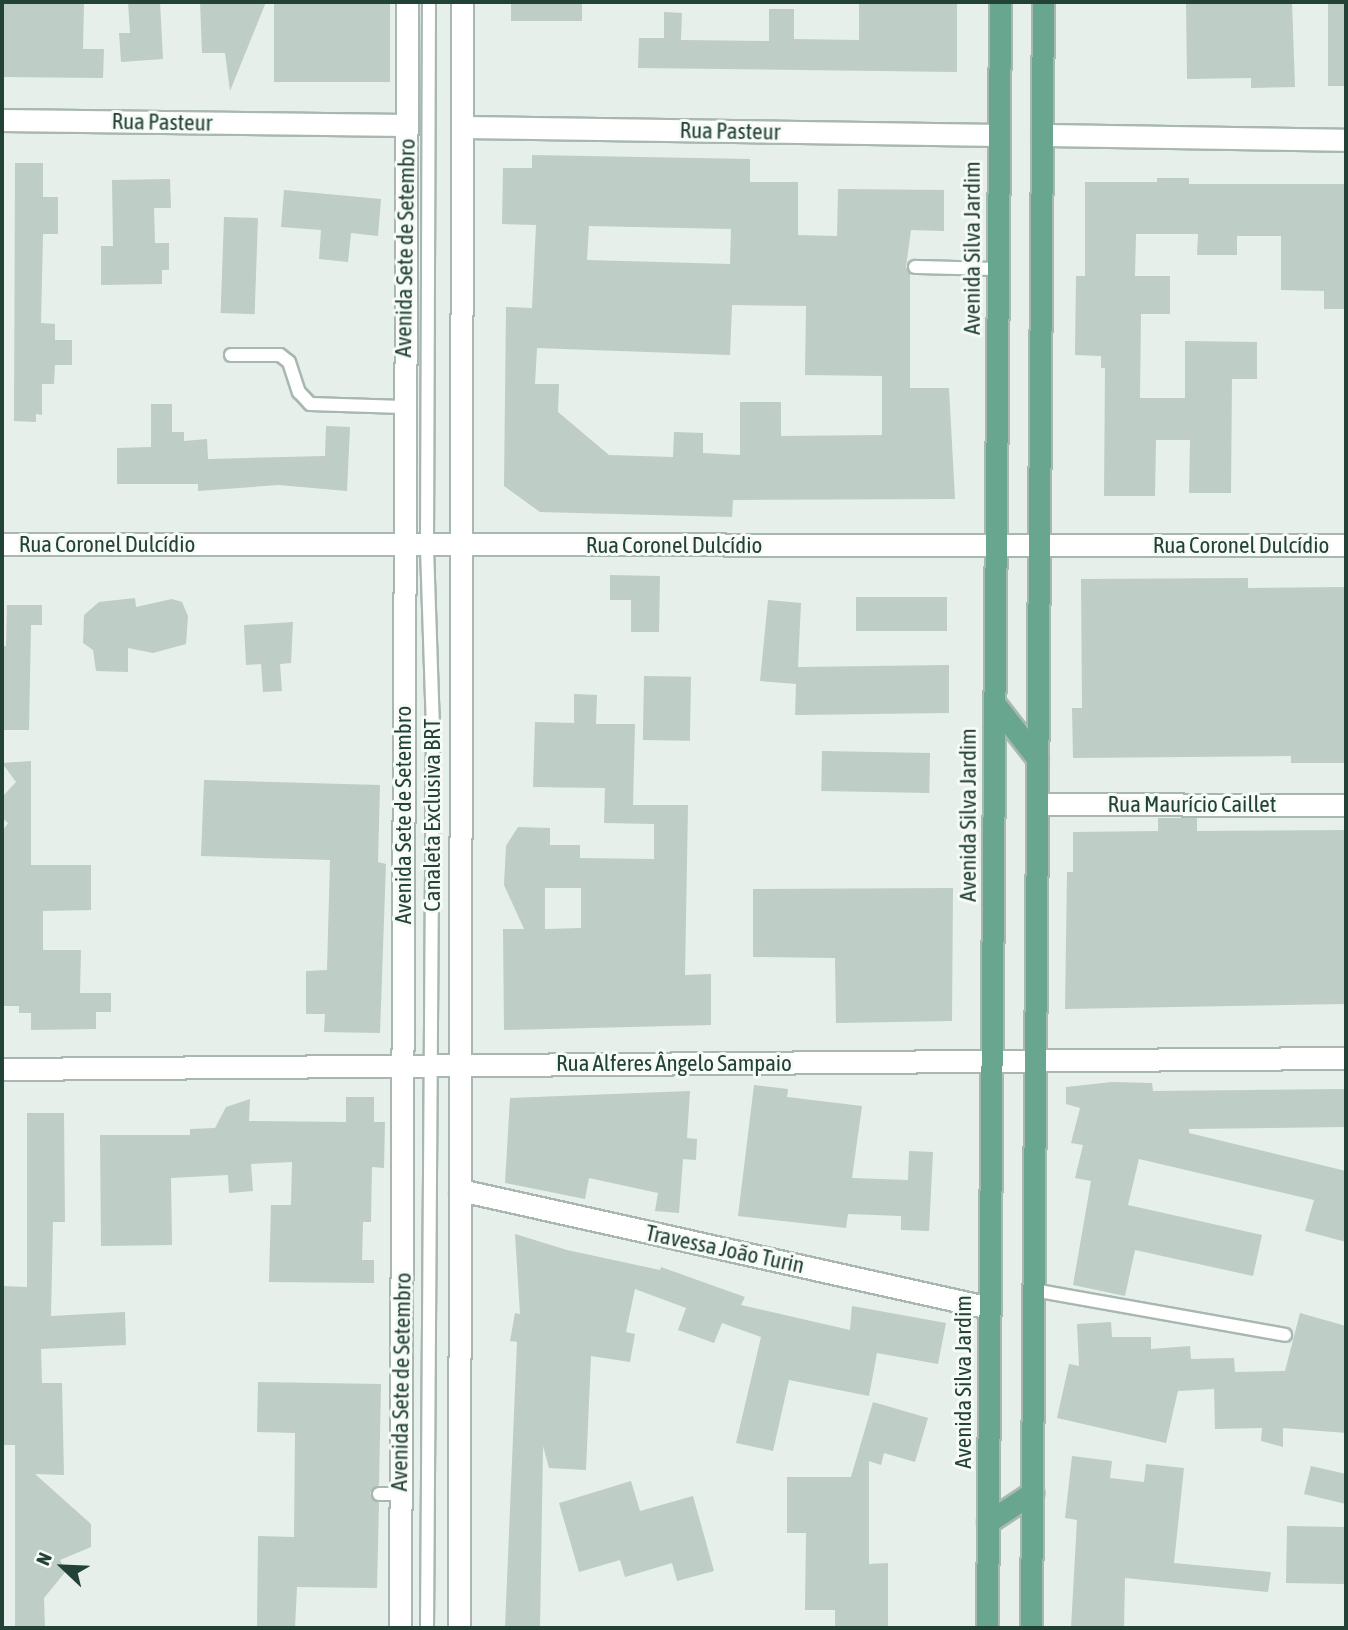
<!DOCTYPE html>
<html>
<head>
<meta charset="utf-8">
<style>
	body { margin:0 }
	#map { position:relative; width:1348px; height:1630px; overflow:hidden; background:#e6efea; font-family:"Asap Condensed",sans-serif }
	div>[style] { position:absolute }
	[style*='--x'] { left:calc(var(--x)*1px); top:calc(var(--y)*1px); width:calc(var(--w)*1px); rotate:calc(var(--a)*1deg) }
	.building>* { inset:0; background:#becdc5; transform-origin:0 0 }
	.roads { filter:drop-shadow(2px 0 #a8b8b1) drop-shadow(-2px 0 #a8b8b1) drop-shadow(0 2px #a8b8b1) drop-shadow(0 -2px #a8b8b1) }
	.lane>* { height:12px; margin:-6px; padding:0 6px; transform-origin:6px; border-radius:6px; background:#fff }
	.street>* { height:21px; margin:-10.5px; padding:0 10.5px; transform-origin:10.5px; border-radius:10.5px; background:#fff }
	.secondary>* { height:21px; margin:-10.5px; padding:0 10.5px; transform-origin:10.5px; border-radius:10.5px; background:#fff }
	.primary>* { height:21px; margin:-10.5px; padding:0 10.5px; transform-origin:10.5px; border-radius:10.5px; background:#69a68f }
	span { translate:-50% -50%; white-space:nowrap; text-align:center; line-height:1.15; -webkit-text-stroke:6px #f7fbf8; paint-order:stroke }
	.street-label { font-size:23px; color:#234237 }
	.frame { position:absolute; inset:0; border:4px solid #234237; pointer-events:none }
	.north { position:absolute; left:28px; top:1532px; width:70px; height:70px; -webkit-text-stroke:5px #f7fbf8; paint-order:stroke; rotate:293deg; font-size:19px; font-weight:700; line-height:28px; text-align:center; color:#234237 }
	.north::after { content:''; display:block; margin:auto; width:24px; height:32px; background:#234237; clip-path:polygon(50% 0,100% 100%,50% 72%,0 100%) }
</style>
</head>
<body>
<div id="map">
	<div class="building">
		<i style="clip-path:polygon(2px 2px,84px 4px,83px 49px,104px 49px,103px 78px,2px 77px)"></i>
		<i style="clip-path:polygon(128px 2px,160px 2px,163px 59px,121px 62px,119px 33px,130px 33px)"></i>
		<i style="clip-path:polygon(200px 2px,266px 2px,230px 91px,225px 53px,202px 53px)"></i>
		<i style="left:274px;top:2px;width:116px;height:80px"></i>
		<i style="left:511px;top:2px;width:71px;height:19px"></i>
		<i style="clip-path:polygon(859px 2px,957px 2px,957px 72px,638px 68px,639px 38px,664px 38px,664px 12px,682px 13px,681px 40px,769px 41px,769px 9px,794px 9px,794px 39px,859px 40px)"></i>
		<i style="clip-path:polygon(1186px 2px,1292px 2px,1295px 87px,1251px 88px,1251px 78px,1187px 79px)"></i>
		<i style="left:1328px;top:2px;width:18px;height:84px"></i>
		<i style="clip-path:polygon(evenodd,532px 155px,750px 159px,750px 182px,798px 182px,798px 235px,837px 236px,838px 189px,944px 190px,944px 231px,911px 230px,906px 267px,910px 274px,910px 388px,949px 388px,955px 499px,733px 500px,732px 517px,540px 512px,504px 486px,506px 307px,532px 308px,536px 225px,502px 224px,503px 168px,532px 168px,532px 155px,589px 226px,731px 229px,730px 264px,587px 260px,589px 226px,532px 155px,732px 305px,806px 306px,805px 375px,882px 376px,882px 435px,781px 436px,781px 402px,740px 402px,740px 455px,703px 453px,703px 433px,674px 432px,673px 457px,609px 455px,558px 412px,559px 384px,535px 384px,537px 348px,730px 355px,732px 305px)"></i>
		<i style="clip-path:polygon(15px 163px,43px 163px,43px 197px,58px 197px,58px 234px,43px 234px,41px 323px,55px 324px,55px 340px,72px 340px,72px 365px,55px 365px,54px 384px,42px 384px,42px 415px,36px 414px,36px 422px,14px 421px)"></i>
		<i style="clip-path:polygon(1157px 178px,1189px 178px,1189px 184px,1346px 184px,1346px 309px,1324px 309px,1324px 291px,1281px 290px,1281px 236px,1237px 236px,1237px 255px,1197px 255px,1198px 234px,1136px 234px,1135px 276px,1170px 276px,1170px 314px,1141px 314px,1140px 398px,1185px 398px,1185px 341px,1257px 342px,1257px 379px,1232px 379px,1231px 493px,1189px 493px,1190px 440px,1156px 440px,1155px 496px,1104px 496px,1105px 368px,1101px 368px,1101px 356px,1075px 355px,1076px 276px,1085px 276px,1085px 182px,1157px 182px)"></i>
		<i style="clip-path:polygon(170px 179px,171px 208px,154px 208px,155px 243px,169px 243px,169px 270px,162px 270px,162px 284px,101px 285px,101px 246px,113px 246px,112px 180px)"></i>
		<i style="clip-path:polygon(284px 190px,381px 199px,378px 236px,351px 233px,348px 262px,319px 259px,321px 230px,281px 227px)"></i>
		<i style="left:224px;top:217px;width:34px;height:96px;rotate:2deg"></i>
		<i style="clip-path:polygon(151px 404px,172px 404px,172px 432px,184px 432px,184px 441px,207px 439px,208px 459px,325px 456px,326px 426px,350px 427px,347px 491px,278px 485px,198px 491px,198px 484px,117px 484px,117px 448px,151px 447px)"></i>
		<i style="clip-path:polygon(610px 575px,660px 576px,659px 632px,631px 632px,631px 600px,610px 600px)"></i>
		<i style="clip-path:polygon(1248px 578px,1248px 588px,1346px 587px,1346px 763px,1291px 763px,1291px 756px,1073px 758px,1072px 708px,1082px 708px,1081px 579px)"></i>
		<i style="left:856px;top:597px;width:91px;height:34px"></i>
		<i style="clip-path:polygon(135px 598px,136px 607px,172px 599px,182px 602px,188px 616px,186px 644px,153px 653px,128px 648px,128px 672px,96px 671px,93px 650px,83px 643px,84px 615px,99px 602px)"></i>
		<i style="clip-path:polygon(768px 600px,801px 603px,798px 667px,949px 665px,949px 713px,795px 715px,796px 684px,760px 681px)"></i>
		<i style="clip-path:polygon(7px 605px,42px 605px,42px 625px,31px 625px,29px 730px,4px 730px,2px 646px,6px 646px)"></i>
		<i style="clip-path:polygon(293px 622px,291px 663px,280px 664px,282px 691px,263px 692px,261px 664px,246px 665px,244px 625px)"></i>
		<i style="left:644px;top:676px;width:47px;height:64px;rotate:1deg"></i>
		<i style="clip-path:polygon(evenodd,574px 694px,597px 695px,596px 724px,635px 724px,633px 805px,688px 805px,685px 975px,711px 974px,711px 1025px,504px 1030px,503px 929px,524px 929px,504px 885px,506px 846px,518px 827px,550px 828px,550px 845px,580px 845px,580px 858px,654px 859px,654px 824px,604px 823px,605px 788px,533px 787px,535px 722px,574px 723px,574px 694px,545px 888px,581px 888px,581px 928px,545px 929px,545px 888px)"></i>
		<i style="left:822px;top:751px;width:108px;height:40px;rotate:1deg"></i>
		<i style="clip-path:polygon(31px 761px,31px 865px,91px 865px,91px 910px,43px 911px,43px 950px,81px 950px,80px 993px,111px 993px,111px 1012px,96px 1012px,96px 1029px,31px 1030px,31px 1013px,19px 1013px,19px 1006px,4px 1006px,2px 832px,8px 823px,2px 818px,2px 797px,16px 782px,2px 763px)"></i>
		<i style="clip-path:polygon(204px 780px,380px 785px,378px 862px,386px 864px,380px 1033px,324px 1032px,325px 1014px,306px 1014px,306px 971px,327px 970px,330px 860px,201px 856px)"></i>
		<i style="clip-path:polygon(1158px 818px,1197px 818px,1197px 831px,1346px 830px,1346px 1004px,1065px 1009px,1067px 872px,1073px 872px,1073px 832px,1158px 831px)"></i>
		<i style="clip-path:polygon(953px 888px,952px 1021px,836px 1023px,835px 958px,753px 957px,753px 889px)"></i>
		<i style="clip-path:polygon(1112px 1082px,1152px 1083px,1153px 1091px,1346px 1089px,1346px 1127px,1189px 1129px,1189px 1133px,1346px 1171px,1346px 1242px,1305px 1231px,1314px 1200px,1139px 1159px,1128px 1205px,1262px 1235px,1253px 1276px,1135px 1250px,1125px 1296px,1073px 1285px,1091px 1181px,1075px 1178px,1083px 1145px,1071px 1143px,1080px 1108px,1066px 1104px,1066px 1087px)"></i>
		<i style="clip-path:polygon(754px 1085px,788px 1089px,787px 1097px,862px 1106px,852px 1178px,908px 1180px,909px 1151px,933px 1152px,929px 1231px,901px 1230px,901px 1216px,848px 1214px,846px 1228px,738px 1216px)"></i>
		<i style="clip-path:polygon(690px 1091px,687px 1138px,697px 1139px,696px 1160px,683px 1159px,679px 1213px,655px 1211px,658px 1193px,589px 1178px,585px 1199px,505px 1183px,510px 1098px)"></i>
		<i style="clip-path:polygon(346px 1097px,374px 1097px,374px 1122px,385px 1122px,384px 1168px,372px 1167px,371px 1222px,363px 1222px,362px 1260px,374px 1260px,374px 1283px,269px 1282px,271px 1205px,291px 1205px,292px 1162px,251px 1164px,253px 1191px,229px 1193px,228px 1175px,171px 1178px,172px 1245px,101px 1246px,100px 1135px,190px 1135px,190px 1129px,215px 1128px,226px 1107px,250px 1099px,249px 1121px,346px 1122px)"></i>
		<i style="clip-path:polygon(27px 1113px,64px 1113px,65px 1222px,53px 1222px,51px 1316px,125px 1312px,126px 1345px,41px 1349px,42px 1383px,62px 1383px,64px 1475px,35px 1474px,91px 1524px,91px 1547px,60px 1560px,66px 1571px,44px 1598px,45px 1628px,15px 1628px,15px 1445px,2px 1445px,2px 1286px,27px 1287px)"></i>
		<i style="clip-path:polygon(515px 1234px,567px 1250px,660px 1270px,661px 1267px,745px 1297px,741px 1305px,850px 1330px,852px 1306px,946px 1323px,938px 1364px,877px 1353px,869px 1396px,789px 1380px,773px 1451px,736px 1443px,761px 1337px,722px 1323px,714px 1343px,678px 1330px,686px 1308px,635px 1289px,626px 1332px,635px 1334px,630px 1362px,591px 1356px,586px 1470px,549px 1468px,543px 1446px,540px 1628px,505px 1628px,517px 1342px,510px 1341px,515px 1313px,520px 1314px)"></i>
		<i style="clip-path:polygon(1300px 1313px,1346px 1326px,1346px 1433px,1283px 1428px,1283px 1447px,1261px 1441px,1262px 1428px,1215px 1429px,1214px 1389px,1178px 1391px,1166px 1443px,1057px 1418px,1069px 1364px,1079px 1366px,1077px 1324px,1111px 1322px,1112px 1337px,1151px 1337px,1151px 1349px,1190px 1346px,1191px 1359px,1234px 1358px,1235px 1372px,1285px 1371px)"></i>
		<i style="clip-path:polygon(258px 1382px,381px 1384px,379px 1485px,370px 1493px,379px 1503px,377px 1588px,297px 1587px,295px 1628px,257px 1628px,258px 1536px,294px 1537px,295px 1433px,257px 1432px)"></i>
		<i style="clip-path:polygon(873px 1402px,928px 1418px,915px 1462px,884px 1453px,881px 1465px,869px 1461px,869px 1564px,888px 1563px,888px 1628px,835px 1628px,835px 1610px,805px 1610px,806px 1533px,787px 1533px,787px 1477px,851px 1477px)"></i>
		<i style="clip-path:polygon(1072px 1456px,1112px 1461px,1110px 1478px,1144px 1482px,1146px 1464px,1184px 1468px,1174px 1563px,1271px 1572px,1268px 1592px,1125px 1578px,1124px 1628px,1071px 1628px,1077px 1520px,1065px 1518px)"></i>
		<i style="clip-path:polygon(1311px 1466px,1346px 1474px,1346px 1504px,1304px 1494px)"></i>
		<i style="clip-path:polygon(631px 1481px,640px 1511px,693px 1496px,714px 1571px,677px 1581px,672px 1563px,625px 1577px,620px 1560px,579px 1572px,559px 1503px)"></i>
		<i style="left:1287px;top:1526px;width:59px;height:57px;rotate:1deg"></i>
	</div>
	<div class="roads">
		<div class="lane">
			<i style="--x:915;--y:267;--w:83;--a:1.4"></i>
			<i style="--x:231;--y:355;--w:49;--a:0"></i>
			<i style="--x:280;--y:355;--w:11;--a:38"></i>
			<i style="--x:289;--y:362;--w:32;--a:72"></i>
			<i style="--x:299;--y:392;--w:16;--a:47"></i>
			<i style="--x:310;--y:404;--w:93;--a:1.8"></i>
			<i style="--x:1033;--y:1290;--w:256;--a:10.1"></i>
			<i style="--x:379;--y:1494;--w:20;--a:0"></i>
			<i style="--x:427;--y:1628;--w:899;--a:-89.62"></i>
			<i style="--x:433;--y:729;--w:185;--a:-91.9"></i>
			<i style="--x:427;--y:544;--w:542;--a:-89.79"></i>
		</div>
		<div class="street">
			<i style="--x:2;--y:120;--w:404;--a:0.7"></i>
			<i style="--x:462;--y:127;--w:537;--a:0.85"></i>
			<i style="--x:1042;--y:135;--w:304;--a:0.9"></i>
			<i style="--x:1037;--y:804;--w:309;--a:0.2"></i>
			<i style="--x:460;--y:1190;--w:543;--a:12.55"></i>
		</div>
		<div class="secondary">
			<i style="--x:2;--y:544;--w:1344;--a:0.04"></i>
			<i style="--x:2;--y:1069;--w:1344;--a:-0.47"></i>
			<i style="--x:400;--y:1628;--w:1626;--a:-89.75"></i>
			<i style="--x:459;--y:1628;--w:1626;--a:-89.89"></i>
		</div>
		<div class="primary">
			<i style="--x:995;--y:704;--w:68;--a:52.1"></i>
			<i style="--x:988;--y:1522;--w:53;--a:-33.4"></i>
			<i style="--x:987;--y:1628;--w:1626;--a:-89.54"></i>
			<i style="--x:1031;--y:1628;--w:1626;--a:-89.58"></i>
		</div>
	</div>
	<div class="street-label">
		<span style="left:162px;top:122px;rotate:1deg">Rua Pasteur</span>
		<span style="left:730px;top:131px;rotate:1deg">Rua Pasteur</span>
		<span style="left:405px;top:248px;rotate:-89deg">Avenida Sete de Setembro</span>
		<span style="left:972px;top:248px;rotate:-90deg">Avenida Silva Jardim</span>
		<span style="left:107px;top:544px">Rua Coronel Dulcídio</span>
		<span style="left:674px;top:545px">Rua Coronel Dulcídio</span>
		<span style="left:1241px;top:545px">Rua Coronel Dulcídio</span>
		<span style="left:1192px;top:804px">Rua Maurício Caillet</span>
		<span style="left:403px;top:815px;rotate:-90deg">Avenida Sete de Setembro</span>
		<span style="left:432px;top:815px;rotate:-90deg">Canaleta Exclusiva BRT</span>
		<span style="left:968px;top:815px;rotate:-90deg">Avenida Silva Jardim</span>
		<span style="left:674px;top:1063px">Rua Alferes Ângelo Sampaio</span>
		<span style="left:725px;top:1249px;rotate:12deg">Travessa João Turin</span>
		<span style="left:401px;top:1382px;rotate:-89deg">Avenida Sete de Setembro</span>
		<span style="left:963px;top:1382px;rotate:-90deg">Avenida Silva Jardim</span>
	</div>
	<div class="frame"></div>
	<div class="north">N</div>
</div>
</body>
</html>
